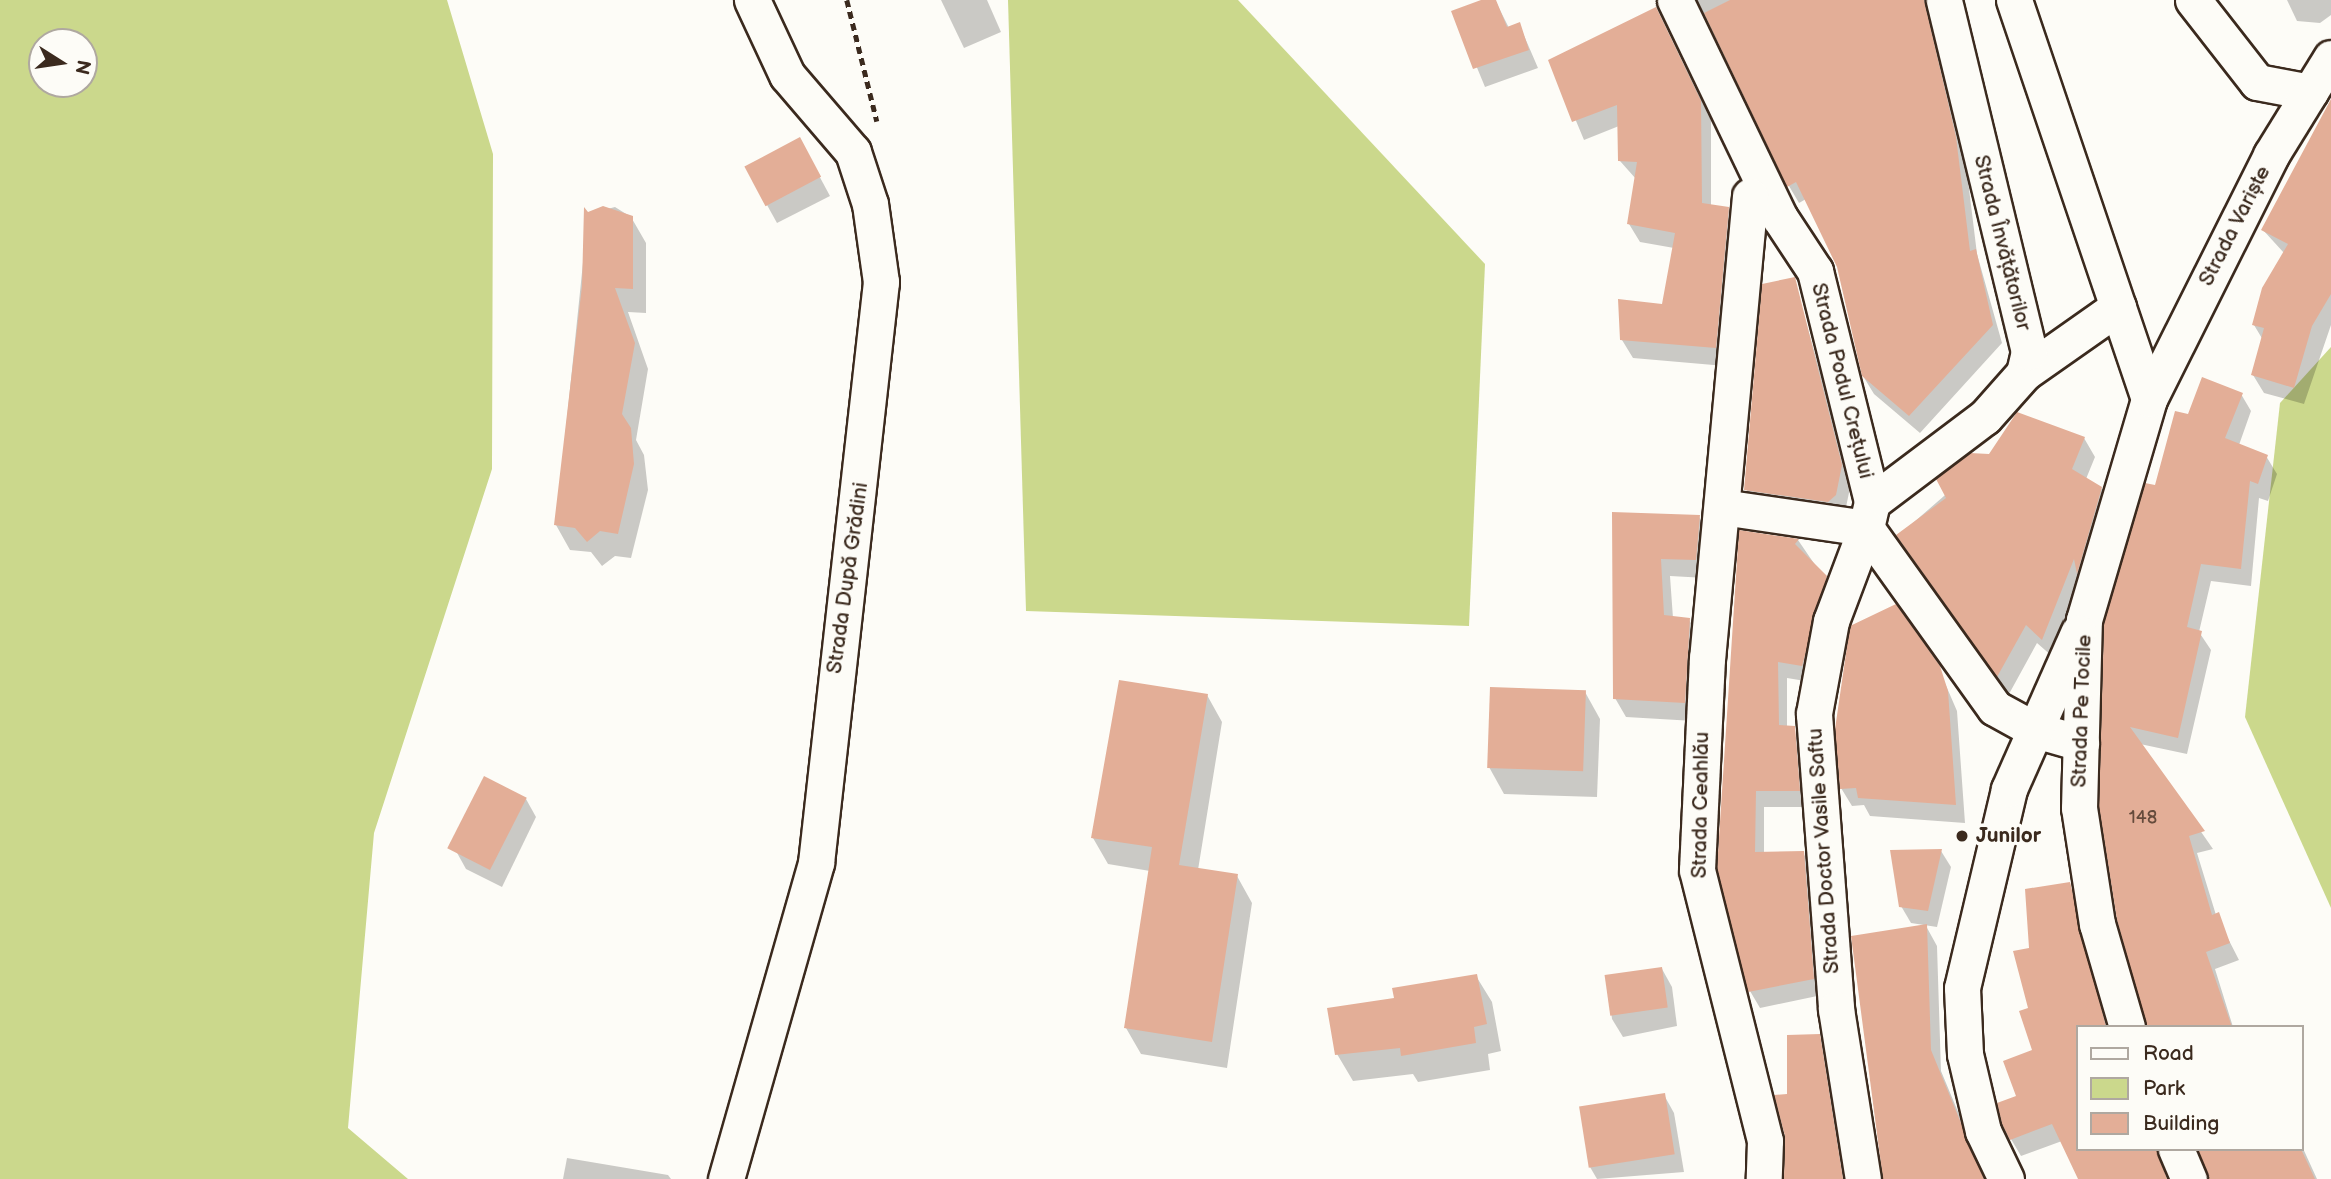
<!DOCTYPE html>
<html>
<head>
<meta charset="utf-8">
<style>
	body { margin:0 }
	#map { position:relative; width:2331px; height:1179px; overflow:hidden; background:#fdfcf7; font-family:"Balsamiq Sans",sans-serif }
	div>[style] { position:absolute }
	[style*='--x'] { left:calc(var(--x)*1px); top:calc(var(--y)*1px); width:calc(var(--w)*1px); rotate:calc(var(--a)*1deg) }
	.green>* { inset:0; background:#cbd88c }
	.shadow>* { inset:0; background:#0003 }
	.building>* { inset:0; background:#e3ae97; transform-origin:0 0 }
	.path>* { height:4.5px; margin-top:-2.25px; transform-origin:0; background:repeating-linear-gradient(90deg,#3b2a1e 0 7px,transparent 0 12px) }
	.roads { filter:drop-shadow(2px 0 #3b2a1e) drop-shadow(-2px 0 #3b2a1e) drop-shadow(0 2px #3b2a1e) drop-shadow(0 -2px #3b2a1e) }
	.street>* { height:35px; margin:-17.5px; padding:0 17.5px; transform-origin:17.5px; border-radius:17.5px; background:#fdfcf7 }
	.dots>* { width:19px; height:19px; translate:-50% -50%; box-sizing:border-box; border:4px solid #fdfcf7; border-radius:50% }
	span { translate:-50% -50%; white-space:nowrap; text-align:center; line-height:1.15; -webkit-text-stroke:7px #fdfcf7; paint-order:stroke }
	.number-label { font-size:18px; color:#654b3c }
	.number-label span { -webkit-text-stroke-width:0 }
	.street-label { font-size:21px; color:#3b2a1e }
	.poi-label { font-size:21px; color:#3b2a1e; font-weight:700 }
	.left { translate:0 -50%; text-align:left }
	.legend { position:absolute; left:2076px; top:1025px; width:228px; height:126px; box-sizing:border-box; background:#fdfcf7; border:2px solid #afa8a0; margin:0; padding:9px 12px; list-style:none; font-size:21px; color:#3b2a1e }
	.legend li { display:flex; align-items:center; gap:14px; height:35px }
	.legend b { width:35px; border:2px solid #afa8a0 }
	.north { position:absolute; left:28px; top:28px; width:70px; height:70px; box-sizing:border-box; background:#fdfcf7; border:2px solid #afa8a0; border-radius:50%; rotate:102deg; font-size:19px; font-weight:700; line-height:28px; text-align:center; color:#3b2a1e }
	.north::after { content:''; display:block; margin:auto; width:24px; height:32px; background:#3b2a1e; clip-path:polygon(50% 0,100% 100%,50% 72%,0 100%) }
</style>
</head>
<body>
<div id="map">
	<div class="green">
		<i style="clip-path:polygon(evenodd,0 0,447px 0,493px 154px,492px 469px,374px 833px,348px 1128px,408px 1179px,0 1179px,0 0,84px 42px,84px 84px,42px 84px,42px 42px,84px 42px)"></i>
		<i style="clip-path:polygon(1008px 0,1238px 0,1485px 264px,1469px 626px,1026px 611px)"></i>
		<i style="clip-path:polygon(2331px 347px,2331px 908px,2245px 717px,2280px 403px)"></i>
	</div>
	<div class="shadow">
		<i style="clip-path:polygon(941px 0,987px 0,1001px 32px,964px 48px)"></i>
		<i style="clip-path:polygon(1486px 0,1495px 0,1509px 28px,1519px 24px,1538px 68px,1485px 87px,1454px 12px)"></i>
		<i style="clip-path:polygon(1697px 0,1931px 0,1965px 156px,1977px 254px,2002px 343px,1920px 433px,1874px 394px,1863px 376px,1838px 266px,1806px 199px,1799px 203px,1789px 186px)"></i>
		<i style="clip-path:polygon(2287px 0,2331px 0,2331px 15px,2320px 23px,2297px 21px)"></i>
		<i style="clip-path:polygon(1656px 9px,1711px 120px,1711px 206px,1728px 209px,1738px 227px,1725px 366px,1633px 358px,1622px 340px,1664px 306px,1674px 248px,1640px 242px,1629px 224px,1636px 179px,1620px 161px,1619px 126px,1584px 140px,1551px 61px)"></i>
		<i style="clip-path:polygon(2331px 104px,2331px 325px,2304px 404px,2264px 393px,2253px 375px,2263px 340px,2254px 325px,2284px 253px,2263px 230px)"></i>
		<i style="clip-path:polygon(809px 157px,830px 196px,777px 223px,746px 167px)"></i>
		<i style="clip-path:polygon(615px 207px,631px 217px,646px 243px,646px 313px,628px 312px,648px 369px,636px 440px,644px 455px,648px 490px,631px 558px,615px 556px,602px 566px,591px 552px,570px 550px,556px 525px,588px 214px)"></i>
		<i style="clip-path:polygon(1794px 279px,1851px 483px,1845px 512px,1756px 506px,1746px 489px)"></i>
		<i style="clip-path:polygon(2241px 394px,2251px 411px,2239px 445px,2266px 456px,2277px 474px,2268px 501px,2259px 498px,2251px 586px,2211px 581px,2199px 632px,2211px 650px,2187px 754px,2140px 744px,2213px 849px,2197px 853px,2216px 915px,2239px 960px,2215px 969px,2233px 1027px,2147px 1027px,2101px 807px,2156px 487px,2189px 416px)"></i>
		<i style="clip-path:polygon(2084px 438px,2095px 457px,2086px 479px,2101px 488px,2112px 507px,2053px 657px,2037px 643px,2009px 694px,1898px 536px,1990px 456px)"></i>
		<i style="clip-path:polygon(1614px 514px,1699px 517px,1710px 535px,1706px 578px,1670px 576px,1673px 618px,1689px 620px,1700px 638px,1694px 721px,1626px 717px,1615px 698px)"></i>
		<i style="clip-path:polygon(1741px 532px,1798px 540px,1835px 594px,1811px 682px,1787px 678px,1787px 728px,1803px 745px,1808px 807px,1764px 807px,1764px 854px,1803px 853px,1813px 870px,1822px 995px,1760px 1008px,1750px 991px)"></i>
		<i style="clip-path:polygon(1938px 667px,1957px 711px,1965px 823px,1870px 816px,1864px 805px,1852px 806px,1841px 788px)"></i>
		<i style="clip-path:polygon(1585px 692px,1600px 719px,1597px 797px,1504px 794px,1489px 767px)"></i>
		<i style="clip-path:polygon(1207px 695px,1222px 722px,1198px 870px,1237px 876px,1252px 903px,1227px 1068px,1141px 1054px,1126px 1028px,1150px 871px,1108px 864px,1093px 838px)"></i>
		<i style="clip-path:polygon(526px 799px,536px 817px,502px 887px,466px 869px,456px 851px)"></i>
		<i style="clip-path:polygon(1941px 851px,1951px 867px,1937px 927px,1911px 923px,1901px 906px)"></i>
		<i style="clip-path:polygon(2069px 884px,2111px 1027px,2077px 1027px,2077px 1149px,2176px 1149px,2161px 1179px,2080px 1179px,2062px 1141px,2021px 1156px,2011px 1139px,2034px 1051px,2031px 949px)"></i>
		<i style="clip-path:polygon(1926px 926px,1937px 946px,1941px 1071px,1986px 1179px,1883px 1179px,1853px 937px)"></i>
		<i style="clip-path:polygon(1662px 969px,1672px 987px,1677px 1026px,1623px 1037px,1612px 1019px,1607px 976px)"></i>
		<i style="clip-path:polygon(1476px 976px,1492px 1002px,1501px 1051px,1488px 1054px,1490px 1070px,1418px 1082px,1413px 1074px,1353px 1081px,1337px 1054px,1396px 1000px)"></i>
		<i style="clip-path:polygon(1819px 1036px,1830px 1056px,1852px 1179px,1783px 1179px,1789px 1095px)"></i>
		<i style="clip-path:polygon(1664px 1095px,1674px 1113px,1684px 1172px,1597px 1179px,1590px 1167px)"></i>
		<i style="clip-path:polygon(2301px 1144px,2317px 1179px,2209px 1179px,2194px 1149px,2301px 1149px)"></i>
		<i style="clip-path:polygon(567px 1158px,668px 1175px,671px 1179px,563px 1179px)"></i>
	</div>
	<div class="building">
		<i style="clip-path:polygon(1481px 0,1496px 0,1507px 27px,1520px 22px,1529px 50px,1473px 69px,1451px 11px)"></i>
		<i style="clip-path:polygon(1730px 0,1924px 0,1956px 137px,1970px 251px,1976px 249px,1993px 325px,1909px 416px,1862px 376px,1837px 267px,1796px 182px,1787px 187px,1704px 13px)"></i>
		<i style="clip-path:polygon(1656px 7px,1701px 101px,1702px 203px,1729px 207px,1716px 348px,1620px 340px,1618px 299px,1662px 304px,1675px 233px,1627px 224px,1637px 162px,1618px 161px,1617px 105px,1572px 122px,1548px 60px)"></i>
		<i style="clip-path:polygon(2331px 99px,2331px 294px,2312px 326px,2294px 388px,2251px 375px,2264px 328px,2252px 325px,2262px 288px,2288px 244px,2261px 230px)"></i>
		<i style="left:800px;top:137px;width:45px;height:63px;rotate:62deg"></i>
		<i style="clip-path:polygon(603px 206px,633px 216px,633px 289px,615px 288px,635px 343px,622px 414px,631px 428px,634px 464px,618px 534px,600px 531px,587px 542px,575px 528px,554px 525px,582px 286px,584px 207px,588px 212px)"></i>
		<i style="clip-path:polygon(1795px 277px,1842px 465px,1836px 495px,1828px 502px,1744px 490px,1762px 284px)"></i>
		<i style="clip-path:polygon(2202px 377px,2243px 393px,2225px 438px,2268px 455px,2258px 484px,2250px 481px,2241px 569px,2201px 564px,2187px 627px,2202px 631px,2178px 738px,2130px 727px,2205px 831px,2189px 836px,2212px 915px,2219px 912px,2230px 943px,2206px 952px,2232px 1027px,2147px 1027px,2117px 920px,2099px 807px,2104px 623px,2145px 483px,2155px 485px,2175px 411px,2188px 414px)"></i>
		<i style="clip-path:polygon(2017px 412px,2085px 437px,2072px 469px,2102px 487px,2077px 574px,2074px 559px,2042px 640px,2026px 625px,1997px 677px,1896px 535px,1946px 498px,1936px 479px,1970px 453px,1989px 454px)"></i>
		<i style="clip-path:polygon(1612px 512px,1700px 515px,1696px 560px,1661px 559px,1664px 615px,1690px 618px,1685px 703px,1613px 699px)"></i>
		<i style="clip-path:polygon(1739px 530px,1799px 539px,1795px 544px,1827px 576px,1802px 666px,1778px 662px,1779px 725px,1795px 726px,1800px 791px,1756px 791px,1755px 852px,1804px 851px,1814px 979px,1748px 992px,1717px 868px)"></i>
		<i style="clip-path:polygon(1896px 604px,1940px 666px,1948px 691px,1956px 805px,1858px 798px,1856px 788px,1840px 789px,1835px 729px,1850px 626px)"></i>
		<i style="clip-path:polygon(1119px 680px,1208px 694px,1179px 865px,1238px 874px,1212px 1042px,1124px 1028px,1152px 847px,1091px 838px)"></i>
		<i style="left:1490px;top:687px;width:96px;height:81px;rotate:2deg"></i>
		<i style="left:484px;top:776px;width:48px;height:81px;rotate:27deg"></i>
		<i style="clip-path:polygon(1942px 849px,1928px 911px,1899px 907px,1890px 850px)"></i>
		<i style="clip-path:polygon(2070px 882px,2106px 1027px,2077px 1027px,2077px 1149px,2156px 1149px,2167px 1179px,2078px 1179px,2052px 1124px,2010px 1140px,2002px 1124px,1997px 1103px,2016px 1096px,2003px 1061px,2032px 1050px,2019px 1011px,2028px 1008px,2013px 951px,2029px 948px,2025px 889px)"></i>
		<i style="clip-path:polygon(1927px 924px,1931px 1050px,1984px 1179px,1883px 1179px,1851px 936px)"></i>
		<i style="left:1662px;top:967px;width:41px;height:58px;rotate:82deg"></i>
		<i style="clip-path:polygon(1477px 974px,1487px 1024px,1474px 1027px,1476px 1043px,1401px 1056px,1400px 1048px,1335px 1055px,1327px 1008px,1394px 998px,1392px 988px)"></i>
		<i style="clip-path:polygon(1820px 1034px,1843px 1179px,1784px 1179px,1785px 1136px,1774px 1095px,1787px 1094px,1787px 1035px)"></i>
		<i style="left:1665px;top:1093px;width:62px;height:87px;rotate:81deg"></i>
		<i style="clip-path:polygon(2301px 1149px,2315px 1179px,2209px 1179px,2198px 1150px)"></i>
	</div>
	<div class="path">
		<i style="--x:847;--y:0;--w:125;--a:76.1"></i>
	</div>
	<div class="roads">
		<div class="street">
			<i style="--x:1675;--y:0;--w:242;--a:64.3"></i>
			<i style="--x:1780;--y:218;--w:64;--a:56.6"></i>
			<i style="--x:1815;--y:271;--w:238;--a:76.1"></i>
			<i style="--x:1872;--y:502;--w:27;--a:103"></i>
			<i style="--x:1866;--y:528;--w:221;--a:54.4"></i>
			<i style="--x:1995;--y:708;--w:46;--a:28.8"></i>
			<i style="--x:2035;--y:730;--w:48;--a:15.8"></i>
			<i style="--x:2014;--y:0;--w:421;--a:71.3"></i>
			<i style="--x:2193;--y:0;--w:104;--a:52"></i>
			<i style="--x:2257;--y:82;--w:54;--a:10.7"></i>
			<i style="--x:1750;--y:196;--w:464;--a:95.3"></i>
			<i style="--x:1707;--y:658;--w:212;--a:92.7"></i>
			<i style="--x:1697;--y:870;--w:279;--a:75.9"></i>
			<i style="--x:1765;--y:1141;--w:38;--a:92"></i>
			<i style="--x:2024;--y:373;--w:115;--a:-35.1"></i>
			<i style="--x:1872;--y:502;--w:141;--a:-37"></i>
			<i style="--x:1985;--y:417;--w:59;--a:-48.4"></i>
			<i style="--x:2024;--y:373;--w:22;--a:-77"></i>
			<i style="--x:2029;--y:352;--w:362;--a:-103.6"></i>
			<i style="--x:1722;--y:507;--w:146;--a:8.3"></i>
			<i style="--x:1866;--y:528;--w:99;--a:110.6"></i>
			<i style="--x:1831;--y:621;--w:95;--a:100.4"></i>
			<i style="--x:1814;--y:714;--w:296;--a:85.7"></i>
			<i style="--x:1836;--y:1009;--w:172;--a:81"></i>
			<i style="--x:2127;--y:1027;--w:107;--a:-106.2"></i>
			<i style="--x:2097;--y:924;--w:117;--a:-98.8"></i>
			<i style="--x:2079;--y:808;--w:188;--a:-88.5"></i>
			<i style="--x:2084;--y:620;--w:230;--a:-73.6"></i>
			<i style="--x:2149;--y:399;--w:273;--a:-63.4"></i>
			<i style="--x:2271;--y:155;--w:114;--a:-58.3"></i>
			<i style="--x:2176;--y:1149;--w:33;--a:67"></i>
			<i style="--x:726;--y:1179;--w:329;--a:-74.1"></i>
			<i style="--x:816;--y:863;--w:585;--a:-83.62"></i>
			<i style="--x:881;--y:282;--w:79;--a:-98"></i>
			<i style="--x:870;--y:204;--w:55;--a:-108.1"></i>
			<i style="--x:853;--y:152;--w:101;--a:-130.6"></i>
			<i style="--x:787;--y:75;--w:83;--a:-115"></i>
			<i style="--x:2006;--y:1179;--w:53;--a:-115.6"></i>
			<i style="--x:1983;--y:1131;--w:79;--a:-103.2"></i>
			<i style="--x:1965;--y:1054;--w:66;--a:-92.6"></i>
			<i style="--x:1962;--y:988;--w:204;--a:-76.7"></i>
			<i style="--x:2009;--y:789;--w:171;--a:-66.1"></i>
		</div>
	</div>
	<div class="dots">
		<i style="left:1962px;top:836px;background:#3b2a1e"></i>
	</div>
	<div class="number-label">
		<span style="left:2143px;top:818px">148</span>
	</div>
	<div class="street-label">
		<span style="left:2235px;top:226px;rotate:-63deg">Strada Variște</span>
		<span style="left:2002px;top:243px;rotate:76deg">Strada Învățătorilor</span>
		<span style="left:1842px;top:381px;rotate:76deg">Strada Podul Crețului</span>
		<span style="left:848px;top:578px;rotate:-82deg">Strada După Grădini</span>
		<span style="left:2082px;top:711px;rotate:-88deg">Strada Pe Tocile</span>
		<span style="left:1701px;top:805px;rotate:-89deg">Strada Ceahlău</span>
		<span style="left:1824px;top:851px;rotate:-94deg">Strada Doctor Vasile Saftu</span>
	</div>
	<div class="poi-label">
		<span class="left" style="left:1976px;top:836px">Junilor</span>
	</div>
	<ul class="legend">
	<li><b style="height:9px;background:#fdfcf7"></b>Road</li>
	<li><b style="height:19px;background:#cbd88c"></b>Park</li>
	<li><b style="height:19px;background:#e3ae97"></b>Building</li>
	</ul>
	<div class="north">N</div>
</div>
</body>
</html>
